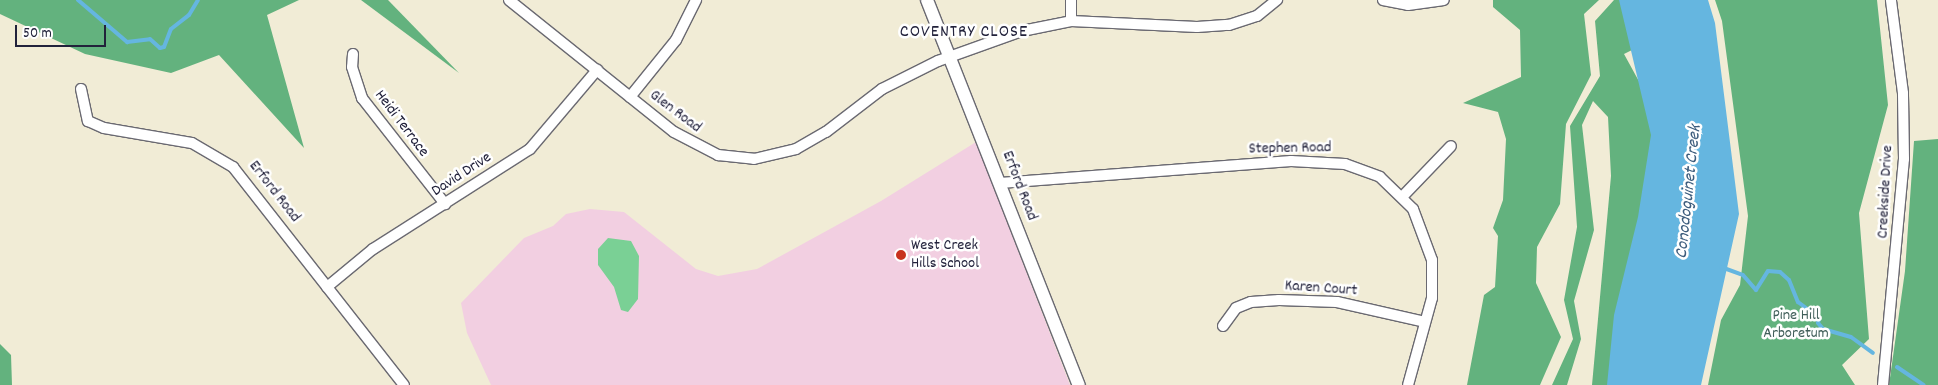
<!DOCTYPE html>
<html>
<head>
<meta charset="utf-8">
<style>
	body { margin:0 }
	#map { position:relative; width:1938px; height:385px; overflow:hidden; background:#f1ecd6; font-family:Dekko,sans-serif }
	div>[style] { position:absolute }
	[style*='--x'] { left:calc(var(--x)*1px); top:calc(var(--y)*1px); width:calc(var(--w)*1px); rotate:calc(var(--a)*1deg) }
	.built>* { inset:0; background:#f2cfe1 }
	.green>* { inset:0; background:#7ad095 }
	.forest>* { inset:0; background:#63b27e }
	.water>* { inset:0; background:#65b6e0 }
	.stream>* { height:4px; margin:-2px; padding:0 2px; transform-origin:2px; border-radius:2px; background:#65b6e0 }
	.roads { filter:drop-shadow(1px 0 #6a6971) drop-shadow(-1px 0 #6a6971) drop-shadow(0 1px #6a6971) drop-shadow(0 -1px #6a6971) }
	.minor>* { height:10px; margin:-5px; padding:0 5px; transform-origin:5px; border-radius:5px; background:#fff }
	.tertiary>* { height:12px; margin:-6px; padding:0 6px; transform-origin:6px; border-radius:6px; background:#fff }
	.dots>* { width:14px; height:14px; translate:-50% -50%; box-sizing:border-box; border:2px solid #fff; border-radius:50% }
	span { translate:-50% -50%; white-space:nowrap; text-align:center; line-height:1.15; -webkit-text-stroke:5px #fff; paint-order:stroke }
	.street-label { font-size:16px; color:#22223b }
	.poi-label { font-size:16px; color:#22223b }
	.left { translate:0 -50%; text-align:left }
	.park-label { font-size:16px; color:#415f5a }
	.neighbourhood-label { font-size:18px; color:#22223b; letter-spacing:1px }
	.water-label { font-size:18px; color:#3d5d7d; font-style:italic }
	.scale { position:absolute; left:15px; top:25px; width:91px; height:22px; box-sizing:border-box; border:2px solid #22223b; border-top:0; padding-left:6px; font-size:15px; line-height:18px; white-space:nowrap; color:#22223b; -webkit-text-stroke:4px #fff; paint-order:stroke }
</style>
</head>
<body>
<div id="map">
	<div class="built">
		<i style="clip-path:polygon(976px 142px,1070px 385px,491px 385px,467px 333px,461px 303px,524px 238px,553px 226px,566px 214px,590px 209px,624px 212px,696px 269px,718px 276px,757px 269px,881px 201px)"></i>
	</div>
	<div class="green">
		<i style="clip-path:polygon(608px 238px,631px 241px,639px 256px,638px 299px,628px 312px,621px 310px,614px 287px,598px 265px,598px 249px)"></i>
	</div>
	<div class="forest">
		<i style="clip-path:polygon(0 0,299px 0,267px 15px,304px 148px,219px 55px,171px 73px,85px 54px,0 14px)"></i>
		<i style="clip-path:polygon(361px 0,388px 0,459px 73px)"></i>
		<i style="clip-path:polygon(1493px 0,1599px 0,1584px 14px,1591px 75px,1566px 124px,1560px 204px,1537px 247px,1536px 283px,1561px 337px,1540px 385px,1467px 385px,1484px 295px,1495px 287px,1498px 236px,1493px 228px,1503px 200px,1506px 139px,1498px 112px,1463px 103px,1521px 77px,1520px 30px,1493px 7px)"></i>
		<i style="clip-path:polygon(1614px 0,1620px 0,1636px 48px,1624px 54px,1647px 96px,1655px 133px,1621px 385px,1592px 385px,1611px 176px,1608px 117px,1593px 101px,1582px 125px,1594px 230px,1574px 301px,1581px 339px,1567px 385px,1552px 385px,1573px 339px,1564px 300px,1577px 227px,1570px 126px,1600px 76px,1595px 21px)"></i>
		<i style="clip-path:polygon(1715px 0,1877px 0,1888px 105px,1859px 213px,1869px 339px,1842px 365px,1855px 385px,1708px 385px,1721px 320px,1740px 285px,1748px 216px,1722px 21px)"></i>
		<i style="clip-path:polygon(1938px 139px,1938px 385px,1889px 385px,1905px 271px,1914px 141px)"></i>
		<i style="clip-path:polygon(0 344px,11px 355px,12px 385px,0 385px)"></i>
	</div>
	<div class="water">
		<i style="clip-path:polygon(1619px 0,1708px 0,1715px 23px,1739px 214px,1701px 385px,1607px 385px,1614px 315px,1638px 217px,1651px 135px)"></i>
	</div>
	<div class="stream">
		<i style="--x:78;--y:0;--w:65;--a:40.6"></i>
		<i style="--x:127;--y:42;--w:23;--a:-7"></i>
		<i style="--x:150;--y:39;--w:13;--a:42"></i>
		<i style="--x:160;--y:48;--w:4;--a:-14"></i>
		<i style="--x:164;--y:47;--w:19;--a:-69"></i>
		<i style="--x:171;--y:29;--w:23;--a:-38"></i>
		<i style="--x:189;--y:15;--w:17;--a:-59"></i>
		<i style="--x:1721;--y:267;--w:23;--a:20"></i>
		<i style="--x:1743;--y:275;--w:20;--a:49"></i>
		<i style="--x:1756;--y:290;--w:22;--a:-58"></i>
		<i style="--x:1768;--y:271;--w:12;--a:5"></i>
		<i style="--x:1780;--y:272;--w:12;--a:42"></i>
		<i style="--x:1789;--y:280;--w:24;--a:68"></i>
		<i style="--x:1798;--y:302;--w:26;--a:37"></i>
		<i style="--x:1819;--y:318;--w:5;--a:101"></i>
		<i style="--x:1818;--y:323;--w:8;--a:50"></i>
		<i style="--x:1823;--y:329;--w:29;--a:16"></i>
		<i style="--x:1851;--y:337;--w:27;--a:36"></i>
		<i style="--x:1897;--y:367;--w:32;--a:34"></i>
	</div>
	<div class="roads">
		<div class="minor">
			<i style="--x:509;--y:0;--w:211;--a:38.7"></i>
			<i style="--x:674;--y:132;--w:50;--a:27.6"></i>
			<i style="--x:718;--y:155;--w:36;--a:6"></i>
			<i style="--x:754;--y:159;--w:43;--a:-13.4"></i>
			<i style="--x:796;--y:149;--w:34;--a:-30"></i>
			<i style="--x:826;--y:132;--w:71;--a:-37.5"></i>
			<i style="--x:882;--y:89;--w:63;--a:-26.6"></i>
			<i style="--x:938;--y:61;--w:89;--a:-19.7"></i>
			<i style="--x:1022;--y:31;--w:50;--a:-11.5"></i>
			<i style="--x:1071;--y:21;--w:126;--a:2.7"></i>
			<i style="--x:1197;--y:27;--w:32;--a:-4"></i>
			<i style="--x:1229;--y:25;--w:29;--a:-18"></i>
			<i style="--x:1257;--y:16;--w:26;--a:-39"></i>
			<i style="--x:1071;--y:0;--w:21;--a:90"></i>
			<i style="--x:1383;--y:0;--w:25;--a:11"></i>
			<i style="--x:1408;--y:5;--w:36;--a:-8"></i>
			<i style="--x:353;--y:54;--w:13;--a:94"></i>
			<i style="--x:352;--y:67;--w:33;--a:72"></i>
			<i style="--x:362;--y:98;--w:135;--a:51.9"></i>
			<i style="--x:81;--y:89;--w:33;--a:78"></i>
			<i style="--x:88;--y:121;--w:17;--a:24"></i>
			<i style="--x:104;--y:128;--w:89;--a:9.7"></i>
			<i style="--x:192;--y:143;--w:48;--a:30.3"></i>
			<i style="--x:233;--y:167;--w:277;--a:51.9"></i>
			<i style="--x:630;--y:97;--w:73;--a:-51.1"></i>
			<i style="--x:676;--y:40;--w:45;--a:-63.4"></i>
			<i style="--x:1000;--y:183;--w:292;--a:-4.3"></i>
			<i style="--x:1291;--y:161;--w:54;--a:3.2"></i>
			<i style="--x:1345;--y:164;--w:37;--a:20"></i>
			<i style="--x:1380;--y:177;--w:46;--a:44.1"></i>
			<i style="--x:1413;--y:209;--w:54;--a:69.6"></i>
			<i style="--x:1432;--y:260;--w:38;--a:90"></i>
			<i style="--x:1432;--y:298;--w:90;--a:105.4"></i>
			<i style="--x:1403;--y:196;--w:69;--a:-46.2"></i>
			<i style="--x:327;--y:287;--w:60;--a:-39.6"></i>
			<i style="--x:373;--y:249;--w:186;--a:-32.5"></i>
			<i style="--x:530;--y:149;--w:104;--a:-49.7"></i>
			<i style="--x:1223;--y:326;--w:22;--a:-54"></i>
			<i style="--x:1236;--y:308;--w:16;--a:-22"></i>
			<i style="--x:1251;--y:302;--w:28;--a:-4"></i>
			<i style="--x:1279;--y:300;--w:58;--a:2"></i>
			<i style="--x:1337;--y:302;--w:90;--a:12.8"></i>
			<i style="--x:1883;--y:385;--w:227;--a:-84.7"></i>
			<i style="--x:1904;--y:159;--w:66;--a:-90.9"></i>
			<i style="--x:1903;--y:93;--w:94;--a:-97.4"></i>
		</div>
		<div class="tertiary">
			<i style="--x:927;--y:0;--w:414;--a:68.5"></i>
		</div>
	</div>
	<div class="dots">
		<i style="left:901px;top:255px;background:#c8321e"></i>
	</div>
	<div class="street-label">
		<span style="left:675px;top:112px;rotate:37deg">Glen Road</span>
		<span style="left:401px;top:124px;rotate:53deg">Heidi Terrace</span>
		<span style="left:1290px;top:149px;rotate:-1deg">Stephen Road</span>
		<span style="left:462px;top:175px;rotate:-33deg">David Drive</span>
		<span style="left:1019px;top:186px;rotate:69deg">Erford Road</span>
		<span style="left:274px;top:192px;rotate:52deg">Erford Road</span>
		<span style="left:1886px;top:192px;rotate:-87deg">Creekside Drive</span>
		<span style="left:1321px;top:289px;rotate:4deg">Karen Court</span>
	</div>
	<div class="poi-label">
		<span class="left" style="left:911px;top:255px">West Creek<br>Hills School</span>
	</div>
	<div class="park-label">
		<span style="left:1796px;top:325px">Pine Hill<br>Arboretum</span>
	</div>
	<div class="neighbourhood-label">
		<span style="left:964px;top:33px">COVENTRY CLOSE</span>
	</div>
	<div class="water-label">
		<span style="left:1690px;top:192px;rotate:-84deg">Conodoguinet Creek</span>
	</div>
	<div class="scale">50 m</div>
</div>
</body>
</html>
